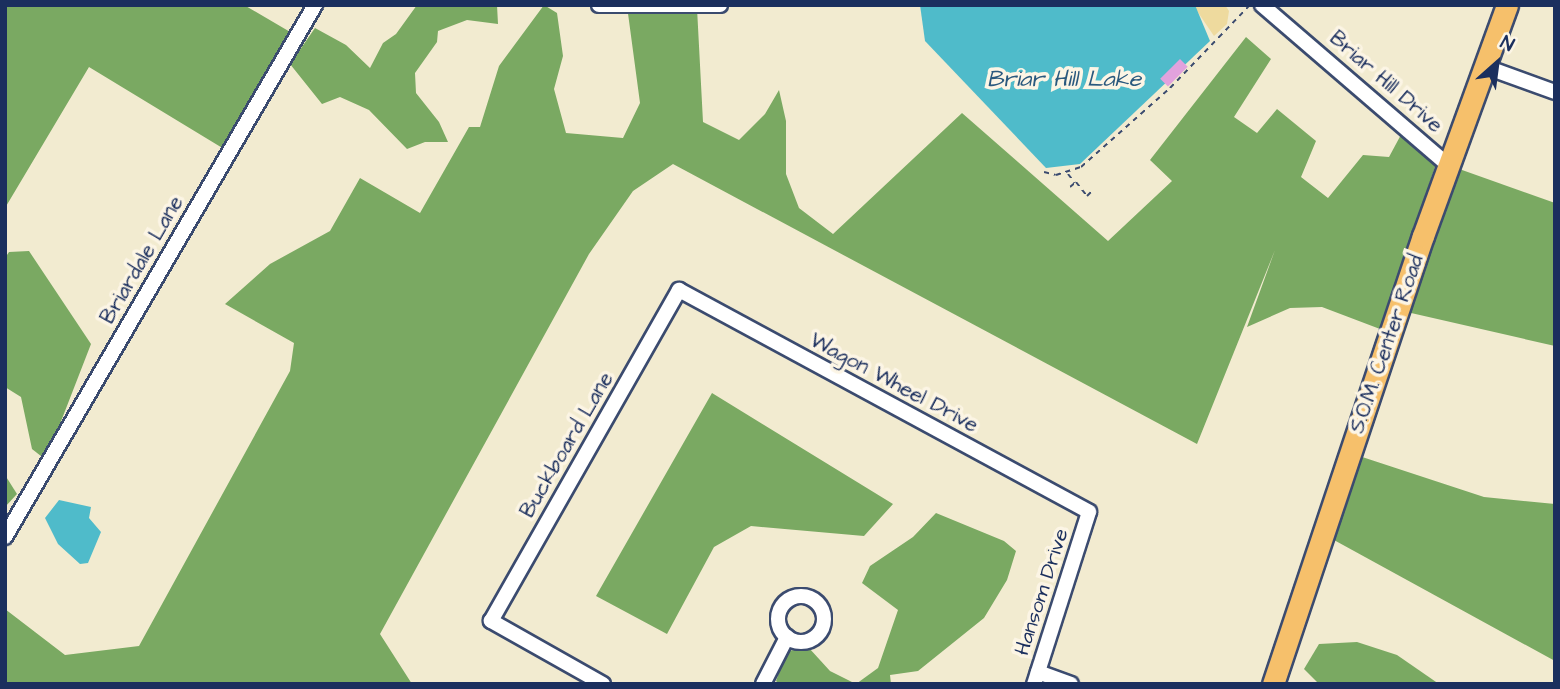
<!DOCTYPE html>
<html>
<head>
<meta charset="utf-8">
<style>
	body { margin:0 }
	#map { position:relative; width:1560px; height:689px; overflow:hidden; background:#f2ebd0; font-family:"Architects Daughter",sans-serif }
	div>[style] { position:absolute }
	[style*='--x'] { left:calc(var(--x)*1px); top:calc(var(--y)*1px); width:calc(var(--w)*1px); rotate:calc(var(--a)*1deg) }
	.forest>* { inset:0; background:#7aa962 }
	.sand>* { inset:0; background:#eeda9e }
	.water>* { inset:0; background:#4fbbca }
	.building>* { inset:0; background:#e1a2dd; transform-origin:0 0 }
	.path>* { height:2px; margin-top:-1px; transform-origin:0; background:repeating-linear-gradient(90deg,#3b4b6f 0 5px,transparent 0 10px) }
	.roads { filter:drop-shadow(2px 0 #3b4b6f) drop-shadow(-2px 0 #3b4b6f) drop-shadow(0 2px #3b4b6f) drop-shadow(0 -2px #3b4b6f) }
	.minor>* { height:14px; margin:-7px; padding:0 7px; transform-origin:7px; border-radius:7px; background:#fff }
	.minor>.ring { margin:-7px; padding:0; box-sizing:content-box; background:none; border:14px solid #fff; border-radius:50% }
	.primary>* { height:21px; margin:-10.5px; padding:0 10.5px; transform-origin:10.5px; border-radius:10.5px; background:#f6c06b }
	span { translate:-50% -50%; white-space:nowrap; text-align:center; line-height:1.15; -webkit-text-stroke:7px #fcf5e5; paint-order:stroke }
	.street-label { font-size:21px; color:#1b2f5e }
	.water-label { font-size:23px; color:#2b597e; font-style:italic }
	.frame { position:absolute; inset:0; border:7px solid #1b2f5e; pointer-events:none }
	.north { position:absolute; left:1462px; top:28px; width:70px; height:70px; -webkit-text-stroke:5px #fcf5e5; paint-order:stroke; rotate:28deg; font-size:19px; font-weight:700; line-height:28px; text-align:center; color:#1b2f5e }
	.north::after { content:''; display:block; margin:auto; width:24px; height:32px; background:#1b2f5e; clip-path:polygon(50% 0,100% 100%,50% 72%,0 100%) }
</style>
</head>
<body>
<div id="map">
	<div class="forest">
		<i style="clip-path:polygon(5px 5px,244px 5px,297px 36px,229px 152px,89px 67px,5px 208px)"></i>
		<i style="clip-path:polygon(417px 5px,497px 5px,498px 24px,467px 20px,438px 31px,437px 42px,415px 73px,416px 93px,439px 122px,448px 142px,425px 142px,407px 149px,369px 110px,340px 97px,322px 104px,290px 64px,315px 28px,346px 45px,370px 68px,383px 43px,396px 34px)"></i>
		<i style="clip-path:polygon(544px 5px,557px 13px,563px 56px,554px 89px,566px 133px,623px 138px,640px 103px,627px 6px,697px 8px,703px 122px,739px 140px,765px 114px,779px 90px,786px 121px,786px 174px,799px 208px,833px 234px,962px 113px,1108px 241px,1172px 181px,1150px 160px,1246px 37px,1271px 59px,1234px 117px,1257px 133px,1277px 109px,1316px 141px,1301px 177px,1328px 198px,1363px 155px,1389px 157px,1403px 131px,1436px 164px,1380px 329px,1322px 307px,1290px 308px,1247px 327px,1275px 250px,1197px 444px,673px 164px,633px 191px,589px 254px,380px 634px,412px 684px,5px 684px,5px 609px,65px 655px,139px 646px,290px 371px,294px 343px,225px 304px,270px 264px,330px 231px,360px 178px,420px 213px,469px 127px,480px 127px,499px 66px)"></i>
		<i style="clip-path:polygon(1448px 165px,1555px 203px,1555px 346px,1398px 310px)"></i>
		<i style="clip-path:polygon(29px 251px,91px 344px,46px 460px,32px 449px,21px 397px,5px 387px,5px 258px,9px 252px)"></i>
		<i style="clip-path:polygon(712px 393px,893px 504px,864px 536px,751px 526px,714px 547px,667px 634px,596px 596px)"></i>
		<i style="clip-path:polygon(1350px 453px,1484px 497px,1555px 504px,1555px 661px,1323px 534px)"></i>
		<i style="clip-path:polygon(5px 475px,17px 494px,5px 507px)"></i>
		<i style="clip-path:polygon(936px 513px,1004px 541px,1016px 551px,1007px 580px,984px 618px,918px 671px,890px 675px,891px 684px,779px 684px,776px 681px,787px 651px,809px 648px,830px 671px,856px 684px,878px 668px,898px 610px,862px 583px,870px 566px,913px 537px)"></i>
		<i style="clip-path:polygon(1357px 642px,1397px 655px,1439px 684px,1319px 684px,1304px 669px,1319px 644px)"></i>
	</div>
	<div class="sand">
		<i style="clip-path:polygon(1193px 5px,1225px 5px,1229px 11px,1227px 24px,1214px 36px)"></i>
	</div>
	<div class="water">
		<i style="clip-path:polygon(920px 5px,1195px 5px,1210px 41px,1080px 164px,1046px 168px,925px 41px)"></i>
		<i style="clip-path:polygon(59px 500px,91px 507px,89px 518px,101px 532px,88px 563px,80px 564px,58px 544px,45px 518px)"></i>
	</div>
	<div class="building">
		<i style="left:1180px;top:59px;width:11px;height:28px;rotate:45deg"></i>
	</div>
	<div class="path">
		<i style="--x:1044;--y:172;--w:12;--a:14"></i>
		<i style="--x:1056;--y:175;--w:26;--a:-18"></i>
		<i style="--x:1081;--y:167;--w:119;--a:-41.6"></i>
		<i style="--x:1170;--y:88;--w:114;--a:-46.1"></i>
		<i style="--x:1068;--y:174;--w:11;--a:52"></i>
		<i style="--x:1070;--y:187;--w:8;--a:-40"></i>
		<i style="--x:1076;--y:182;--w:18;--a:52"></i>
		<i style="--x:1087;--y:196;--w:6;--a:-45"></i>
	</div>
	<div class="roads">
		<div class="minor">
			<i style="--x:599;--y:5;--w:121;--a:0"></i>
			<i style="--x:1262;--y:5;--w:245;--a:40.7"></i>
			<i style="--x:1486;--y:67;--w:73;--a:19.9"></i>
			<i style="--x:5;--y:537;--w:616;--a:-59.77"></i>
			<i class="ring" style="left:778px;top:596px;width:32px;height:32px"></i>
			<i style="--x:1038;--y:672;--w:35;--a:20"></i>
			<i style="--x:603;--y:684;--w:129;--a:-150.6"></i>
			<i style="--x:491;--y:621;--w:381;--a:-60.4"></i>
			<i style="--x:679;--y:290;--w:466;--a:28.4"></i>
			<i style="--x:1089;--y:512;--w:181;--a:107.7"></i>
			<i style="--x:763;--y:684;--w:53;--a:-62.9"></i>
		</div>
		<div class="primary">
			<i style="--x:1273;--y:684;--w:472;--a:-71.5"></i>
			<i style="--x:1423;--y:236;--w:246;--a:-70"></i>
		</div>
	</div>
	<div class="street-label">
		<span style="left:1386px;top:82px;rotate:41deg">Briar Hill Drive</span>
		<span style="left:142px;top:260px;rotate:-60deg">Briardale Lane</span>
		<span style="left:1387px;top:344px;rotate:-71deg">S.O.M. Center Road</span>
		<span style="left:894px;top:383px;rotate:28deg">Wagon Wheel Drive</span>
		<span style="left:567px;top:445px;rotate:-60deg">Buckboard Lane</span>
		<span style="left:1042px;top:592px;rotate:-72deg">Hansom Drive</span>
	</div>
	<div class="water-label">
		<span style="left:1064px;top:79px">Briar Hill Lake</span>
	</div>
	<div class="frame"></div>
	<div class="north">N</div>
</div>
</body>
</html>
